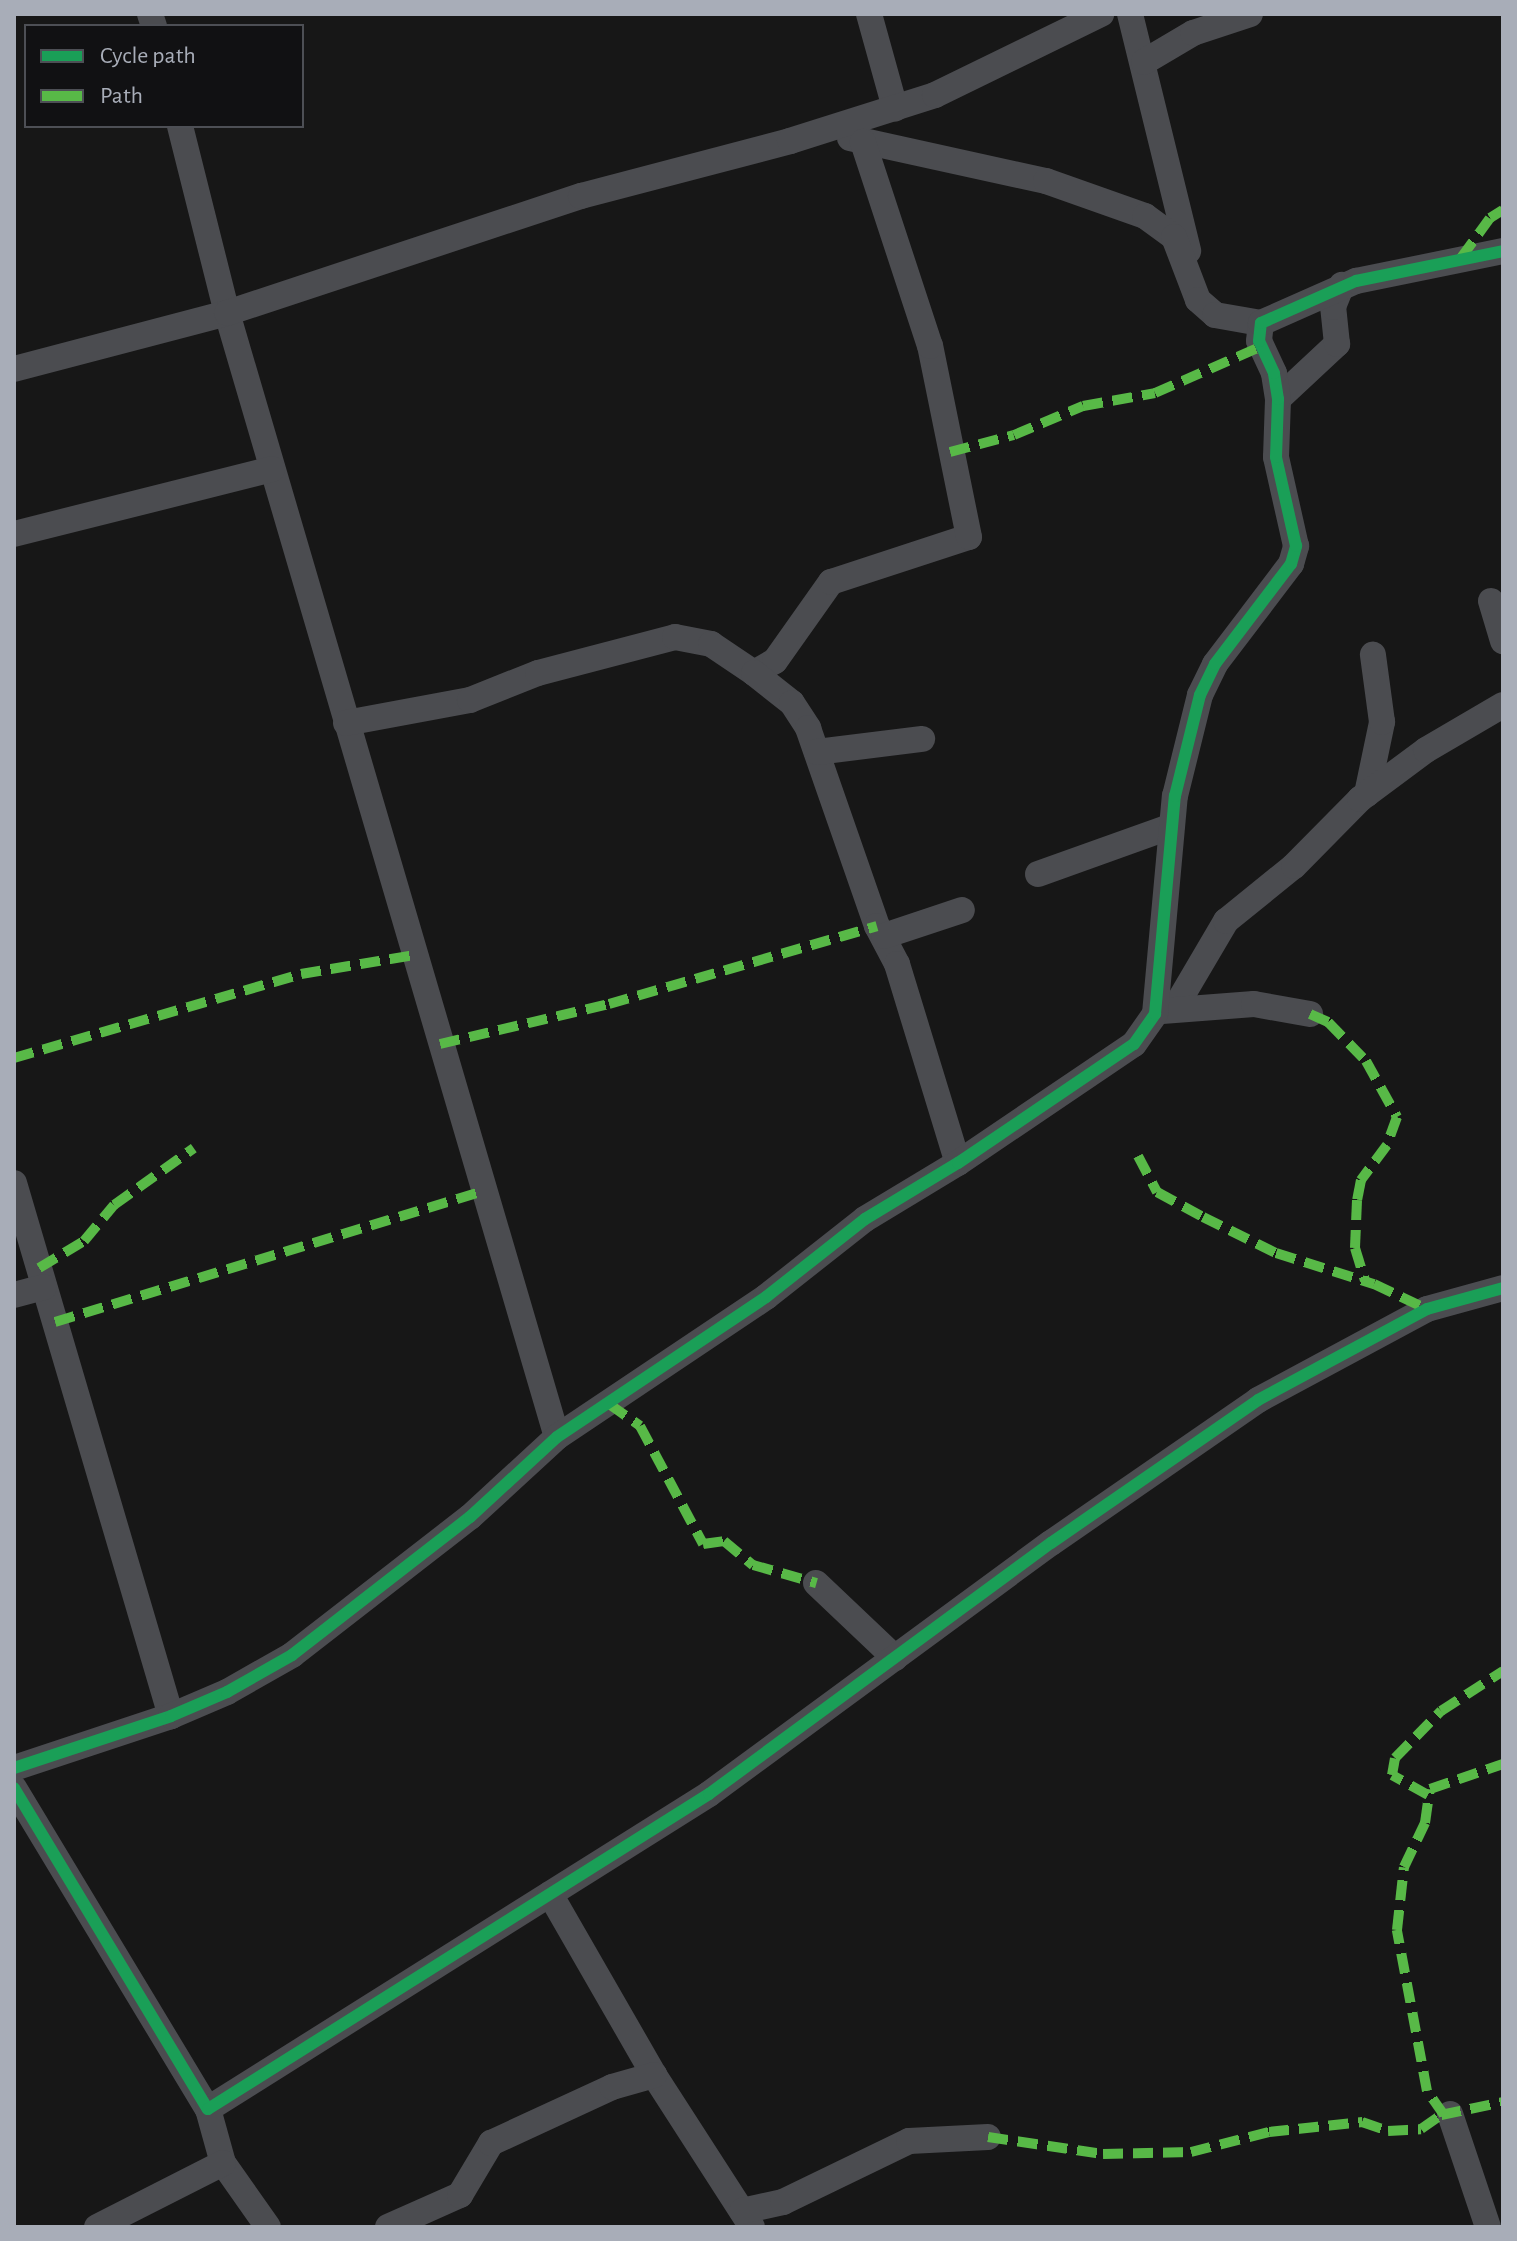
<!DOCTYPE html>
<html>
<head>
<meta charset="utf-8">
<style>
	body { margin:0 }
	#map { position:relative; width:1517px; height:2241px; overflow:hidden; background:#171717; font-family:"Alegreya Sans",sans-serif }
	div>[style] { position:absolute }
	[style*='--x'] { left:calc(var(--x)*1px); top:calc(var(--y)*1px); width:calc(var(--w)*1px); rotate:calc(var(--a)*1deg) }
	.minor>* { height:26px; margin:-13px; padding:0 13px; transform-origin:13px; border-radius:13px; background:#4b4c50 }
	.quiet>* { height:10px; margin-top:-5px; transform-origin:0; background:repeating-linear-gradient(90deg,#58b947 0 20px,transparent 0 30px) }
	.cycleway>* { height:12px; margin:-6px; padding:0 6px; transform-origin:6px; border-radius:6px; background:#1a9f57 }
	span { translate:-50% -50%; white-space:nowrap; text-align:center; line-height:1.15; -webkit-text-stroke:8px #111113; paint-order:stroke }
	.frame { position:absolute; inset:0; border:16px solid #a8adb8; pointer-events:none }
	.legend { position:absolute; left:24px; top:24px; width:280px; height:104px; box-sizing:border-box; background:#111113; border:2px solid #4d4f55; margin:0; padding:10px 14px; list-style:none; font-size:24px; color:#a8adb8 }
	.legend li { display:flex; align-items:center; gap:16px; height:40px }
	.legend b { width:40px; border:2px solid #4d4f55 }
</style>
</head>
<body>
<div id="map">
	<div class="minor">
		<i style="--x:150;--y:14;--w:13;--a:72"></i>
		<i style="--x:869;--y:14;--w:98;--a:74.5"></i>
		<i style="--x:1130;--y:14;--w:244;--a:76.2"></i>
		<i style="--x:1144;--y:62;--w:57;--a:-30.6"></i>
		<i style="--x:1193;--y:33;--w:60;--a:-18.4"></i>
		<i style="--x:180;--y:126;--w:193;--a:75.9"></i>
		<i style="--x:227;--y:313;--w:1171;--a:73.64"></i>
		<i style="--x:850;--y:138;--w:201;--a:12.4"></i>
		<i style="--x:1046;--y:181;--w:105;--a:19.5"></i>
		<i style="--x:1145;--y:216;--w:36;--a:36"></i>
		<i style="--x:1174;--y:237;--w:67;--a:69.1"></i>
		<i style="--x:1198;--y:300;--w:23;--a:41"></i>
		<i style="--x:1215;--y:315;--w:47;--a:9.9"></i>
		<i style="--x:14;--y:369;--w:220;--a:-14.7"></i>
		<i style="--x:227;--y:313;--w:373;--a:-18.3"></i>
		<i style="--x:581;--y:196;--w:216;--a:-14.7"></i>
		<i style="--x:790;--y:141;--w:152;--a:-17.6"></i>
		<i style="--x:935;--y:95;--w:185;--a:-26"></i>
		<i style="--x:1278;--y:399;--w:81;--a:-43"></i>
		<i style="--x:1337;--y:344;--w:37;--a:-96"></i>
		<i style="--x:1333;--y:307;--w:24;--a:-68"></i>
		<i style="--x:14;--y:534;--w:266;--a:-14.1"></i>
		<i style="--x:1491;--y:601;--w:42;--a:73.3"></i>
		<i style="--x:754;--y:673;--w:24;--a:-30"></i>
		<i style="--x:775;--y:661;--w:97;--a:-54.7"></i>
		<i style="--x:831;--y:582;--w:145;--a:-18.1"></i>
		<i style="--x:969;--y:537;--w:195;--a:-101.5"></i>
		<i style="--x:930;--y:346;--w:215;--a:-108.2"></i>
		<i style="--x:346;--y:723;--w:126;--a:-10.5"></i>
		<i style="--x:470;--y:700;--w:73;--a:-21.7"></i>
		<i style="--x:538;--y:673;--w:142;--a:-14.7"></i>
		<i style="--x:675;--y:637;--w:37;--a:11"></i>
		<i style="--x:711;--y:644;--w:52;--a:34"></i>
		<i style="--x:754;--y:673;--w:48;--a:38.3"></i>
		<i style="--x:792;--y:703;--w:30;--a:57"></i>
		<i style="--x:808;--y:728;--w:210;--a:70.8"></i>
		<i style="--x:877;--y:926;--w:43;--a:62.2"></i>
		<i style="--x:897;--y:964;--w:208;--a:73"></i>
		<i style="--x:817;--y:752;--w:106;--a:-7.1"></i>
		<i style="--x:1367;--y:794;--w:74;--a:-78.2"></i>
		<i style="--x:1382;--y:722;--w:68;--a:-97.7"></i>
		<i style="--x:1038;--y:874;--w:142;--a:-19.7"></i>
		<i style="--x:884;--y:936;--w:82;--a:-18.4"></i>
		<i style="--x:1176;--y:1006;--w:99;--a:-59.5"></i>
		<i style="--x:1226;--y:921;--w:87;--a:-39"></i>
		<i style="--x:1294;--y:866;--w:94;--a:-45.4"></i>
		<i style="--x:1360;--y:799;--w:82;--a:-36.6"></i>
		<i style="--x:1426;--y:750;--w:89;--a:-30.3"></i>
		<i style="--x:1162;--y:1011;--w:92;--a:-4.4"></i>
		<i style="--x:1254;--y:1004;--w:57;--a:10.1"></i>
		<i style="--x:14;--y:1183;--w:556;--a:73.59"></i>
		<i style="--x:14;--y:1295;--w:31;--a:-15"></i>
		<i style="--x:816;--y:1583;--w:109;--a:43.5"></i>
		<i style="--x:14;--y:1768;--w:165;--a:-18.3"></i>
		<i style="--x:171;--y:1716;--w:61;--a:-23.2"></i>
		<i style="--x:227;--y:1692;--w:75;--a:-29.6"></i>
		<i style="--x:292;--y:1655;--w:225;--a:-37.8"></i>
		<i style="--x:470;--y:1517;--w:118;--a:-42.6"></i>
		<i style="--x:557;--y:1437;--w:252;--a:-33.8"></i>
		<i style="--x:766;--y:1297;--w:126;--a:-38.2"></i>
		<i style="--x:865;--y:1219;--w:109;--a:-31.1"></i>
		<i style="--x:958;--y:1163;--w:212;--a:-34.1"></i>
		<i style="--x:1134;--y:1044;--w:37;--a:-55"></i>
		<i style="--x:1155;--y:1014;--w:219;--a:-84.8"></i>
		<i style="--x:1175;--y:796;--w:104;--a:-76.1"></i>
		<i style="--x:1200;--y:695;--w:34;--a:-64"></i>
		<i style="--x:1215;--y:664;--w:126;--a:-52.8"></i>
		<i style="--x:1291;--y:564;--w:19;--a:-74"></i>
		<i style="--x:1296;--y:546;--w:91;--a:-102.7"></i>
		<i style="--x:1276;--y:457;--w:58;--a:-88"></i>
		<i style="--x:1278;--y:399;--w:26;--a:-99"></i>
		<i style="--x:1274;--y:373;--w:35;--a:-115"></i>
		<i style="--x:1259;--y:341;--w:18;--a:-84"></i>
		<i style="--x:1261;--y:323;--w:104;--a:-23.9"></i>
		<i style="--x:1356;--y:281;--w:150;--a:-11.5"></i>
		<i style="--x:14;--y:1788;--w:375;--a:58.9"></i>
		<i style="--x:208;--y:2109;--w:592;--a:-32.16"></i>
		<i style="--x:709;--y:1794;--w:424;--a:-36.3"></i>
		<i style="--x:1051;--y:1543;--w:252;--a:-34.6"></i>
		<i style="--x:1258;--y:1400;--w:192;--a:-28.3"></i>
		<i style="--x:1427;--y:1309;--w:79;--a:-15.4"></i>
		<i style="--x:550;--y:1894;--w:209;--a:60.1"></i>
		<i style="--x:654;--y:2075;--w:181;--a:57.2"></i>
		<i style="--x:208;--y:2109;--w:56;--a:74.5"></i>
		<i style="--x:223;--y:2163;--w:78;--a:54.9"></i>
		<i style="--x:1450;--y:2114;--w:119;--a:71.4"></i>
		<i style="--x:742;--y:2211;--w:42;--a:-12.4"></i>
		<i style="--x:783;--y:2202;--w:140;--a:-25.8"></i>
		<i style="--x:909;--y:2141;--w:79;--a:-2.9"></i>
		<i style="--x:97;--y:2227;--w:141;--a:-26.9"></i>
		<i style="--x:388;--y:2227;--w:79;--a:-24"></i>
		<i style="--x:460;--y:2195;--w:61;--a:-59.2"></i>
		<i style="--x:491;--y:2143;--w:133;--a:-24.8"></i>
		<i style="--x:612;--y:2087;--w:44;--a:-15.9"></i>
	</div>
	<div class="quiet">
		<i style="--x:1461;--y:258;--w:49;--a:-54.1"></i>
		<i style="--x:1490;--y:218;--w:15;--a:-32"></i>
		<i style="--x:950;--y:452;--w:66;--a:-14.9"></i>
		<i style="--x:1014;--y:435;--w:75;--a:-22.8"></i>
		<i style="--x:1083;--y:406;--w:73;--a:-10.2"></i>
		<i style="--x:1155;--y:393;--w:117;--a:-23.7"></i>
		<i style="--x:1310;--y:1014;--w:20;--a:24"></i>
		<i style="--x:1328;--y:1022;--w:54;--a:45.7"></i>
		<i style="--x:1366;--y:1061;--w:64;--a:61"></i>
		<i style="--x:1397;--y:1117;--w:30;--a:110"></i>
		<i style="--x:1387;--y:1145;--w:44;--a:126.6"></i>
		<i style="--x:1361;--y:1180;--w:20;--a:101"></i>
		<i style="--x:1357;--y:1200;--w:48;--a:92.4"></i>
		<i style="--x:1355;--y:1248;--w:34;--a:73"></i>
		<i style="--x:440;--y:1044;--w:174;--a:-13.3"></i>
		<i style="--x:609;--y:1004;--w:279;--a:-16.2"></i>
		<i style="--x:14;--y:1058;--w:299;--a:-16.3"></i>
		<i style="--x:301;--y:974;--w:116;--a:-9.5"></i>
		<i style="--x:1138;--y:1156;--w:41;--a:62.2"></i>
		<i style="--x:1157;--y:1192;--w:52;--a:28.5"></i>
		<i style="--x:1203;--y:1217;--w:81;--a:26.3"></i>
		<i style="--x:1276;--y:1253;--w:103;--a:17.6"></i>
		<i style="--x:1374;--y:1284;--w:59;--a:25.3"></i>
		<i style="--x:39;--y:1268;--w:52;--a:-31"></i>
		<i style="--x:84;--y:1241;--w:47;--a:-50.2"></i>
		<i style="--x:114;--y:1205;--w:98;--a:-35.5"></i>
		<i style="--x:55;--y:1322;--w:448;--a:-17"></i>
		<i style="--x:609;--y:1404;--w:38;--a:35"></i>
		<i style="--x:640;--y:1426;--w:134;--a:61.9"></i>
		<i style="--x:703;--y:1544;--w:21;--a:-8"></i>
		<i style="--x:724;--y:1541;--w:38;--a:40"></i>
		<i style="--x:753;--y:1565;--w:66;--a:15.9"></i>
		<i style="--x:1428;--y:1795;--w:41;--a:-150.9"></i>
		<i style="--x:1392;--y:1775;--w:17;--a:-80"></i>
		<i style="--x:1395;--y:1758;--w:66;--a:-45.6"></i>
		<i style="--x:1441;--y:1711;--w:74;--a:-32.8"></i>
		<i style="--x:1444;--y:2115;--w:29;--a:-125"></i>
		<i style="--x:1427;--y:2091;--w:164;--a:-100.6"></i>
		<i style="--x:1397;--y:1930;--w:63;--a:-83.7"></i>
		<i style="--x:1404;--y:1867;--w:49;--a:-64.5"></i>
		<i style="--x:1425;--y:1823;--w:34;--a:-82"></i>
		<i style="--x:1430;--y:1789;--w:77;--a:-18.9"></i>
		<i style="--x:988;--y:2137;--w:116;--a:8.4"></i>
		<i style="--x:1103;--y:2154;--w:88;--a:-1.3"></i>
		<i style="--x:1191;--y:2152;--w:81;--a:-14.4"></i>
		<i style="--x:1269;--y:2132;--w:94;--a:-6.1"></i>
		<i style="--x:1362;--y:2122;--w:28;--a:19"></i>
		<i style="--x:1388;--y:2131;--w:33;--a:-3"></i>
		<i style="--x:1421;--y:2129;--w:24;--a:-35"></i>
		<i style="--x:1441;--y:2115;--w:63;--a:-11.8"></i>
	</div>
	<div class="cycleway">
		<i style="--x:14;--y:1768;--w:165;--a:-18.3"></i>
		<i style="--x:171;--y:1716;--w:61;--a:-23.2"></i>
		<i style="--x:227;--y:1692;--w:75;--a:-29.6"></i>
		<i style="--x:292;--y:1655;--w:225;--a:-37.8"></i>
		<i style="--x:470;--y:1517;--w:118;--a:-42.6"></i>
		<i style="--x:557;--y:1437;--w:252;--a:-33.8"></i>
		<i style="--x:766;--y:1297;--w:126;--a:-38.2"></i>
		<i style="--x:865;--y:1219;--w:109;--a:-31.1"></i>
		<i style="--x:958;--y:1163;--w:212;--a:-34.1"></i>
		<i style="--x:1134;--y:1044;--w:37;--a:-55"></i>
		<i style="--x:1155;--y:1014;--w:219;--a:-84.8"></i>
		<i style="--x:1175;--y:796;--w:104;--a:-76.1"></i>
		<i style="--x:1200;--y:695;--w:34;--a:-64"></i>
		<i style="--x:1215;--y:664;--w:126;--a:-52.8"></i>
		<i style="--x:1291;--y:564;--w:19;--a:-74"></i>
		<i style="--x:1296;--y:546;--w:91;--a:-102.7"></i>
		<i style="--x:1276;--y:457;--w:58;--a:-88"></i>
		<i style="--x:1278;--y:399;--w:26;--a:-99"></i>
		<i style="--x:1274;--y:373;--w:35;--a:-115"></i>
		<i style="--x:1259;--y:341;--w:18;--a:-84"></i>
		<i style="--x:1261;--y:323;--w:104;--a:-23.9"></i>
		<i style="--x:1356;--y:281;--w:150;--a:-11.5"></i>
		<i style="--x:14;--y:1788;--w:375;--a:58.9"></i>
		<i style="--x:208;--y:2109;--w:592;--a:-32.16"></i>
		<i style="--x:709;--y:1794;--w:424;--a:-36.3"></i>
		<i style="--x:1051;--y:1543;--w:252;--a:-34.6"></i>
		<i style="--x:1258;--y:1400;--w:192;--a:-28.3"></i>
		<i style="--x:1427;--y:1309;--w:79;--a:-15.4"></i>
	</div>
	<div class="frame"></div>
	<ul class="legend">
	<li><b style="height:10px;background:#1a9f57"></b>Cycle path</li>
	<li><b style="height:10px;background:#58b947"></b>Path</li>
	</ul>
</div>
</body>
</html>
